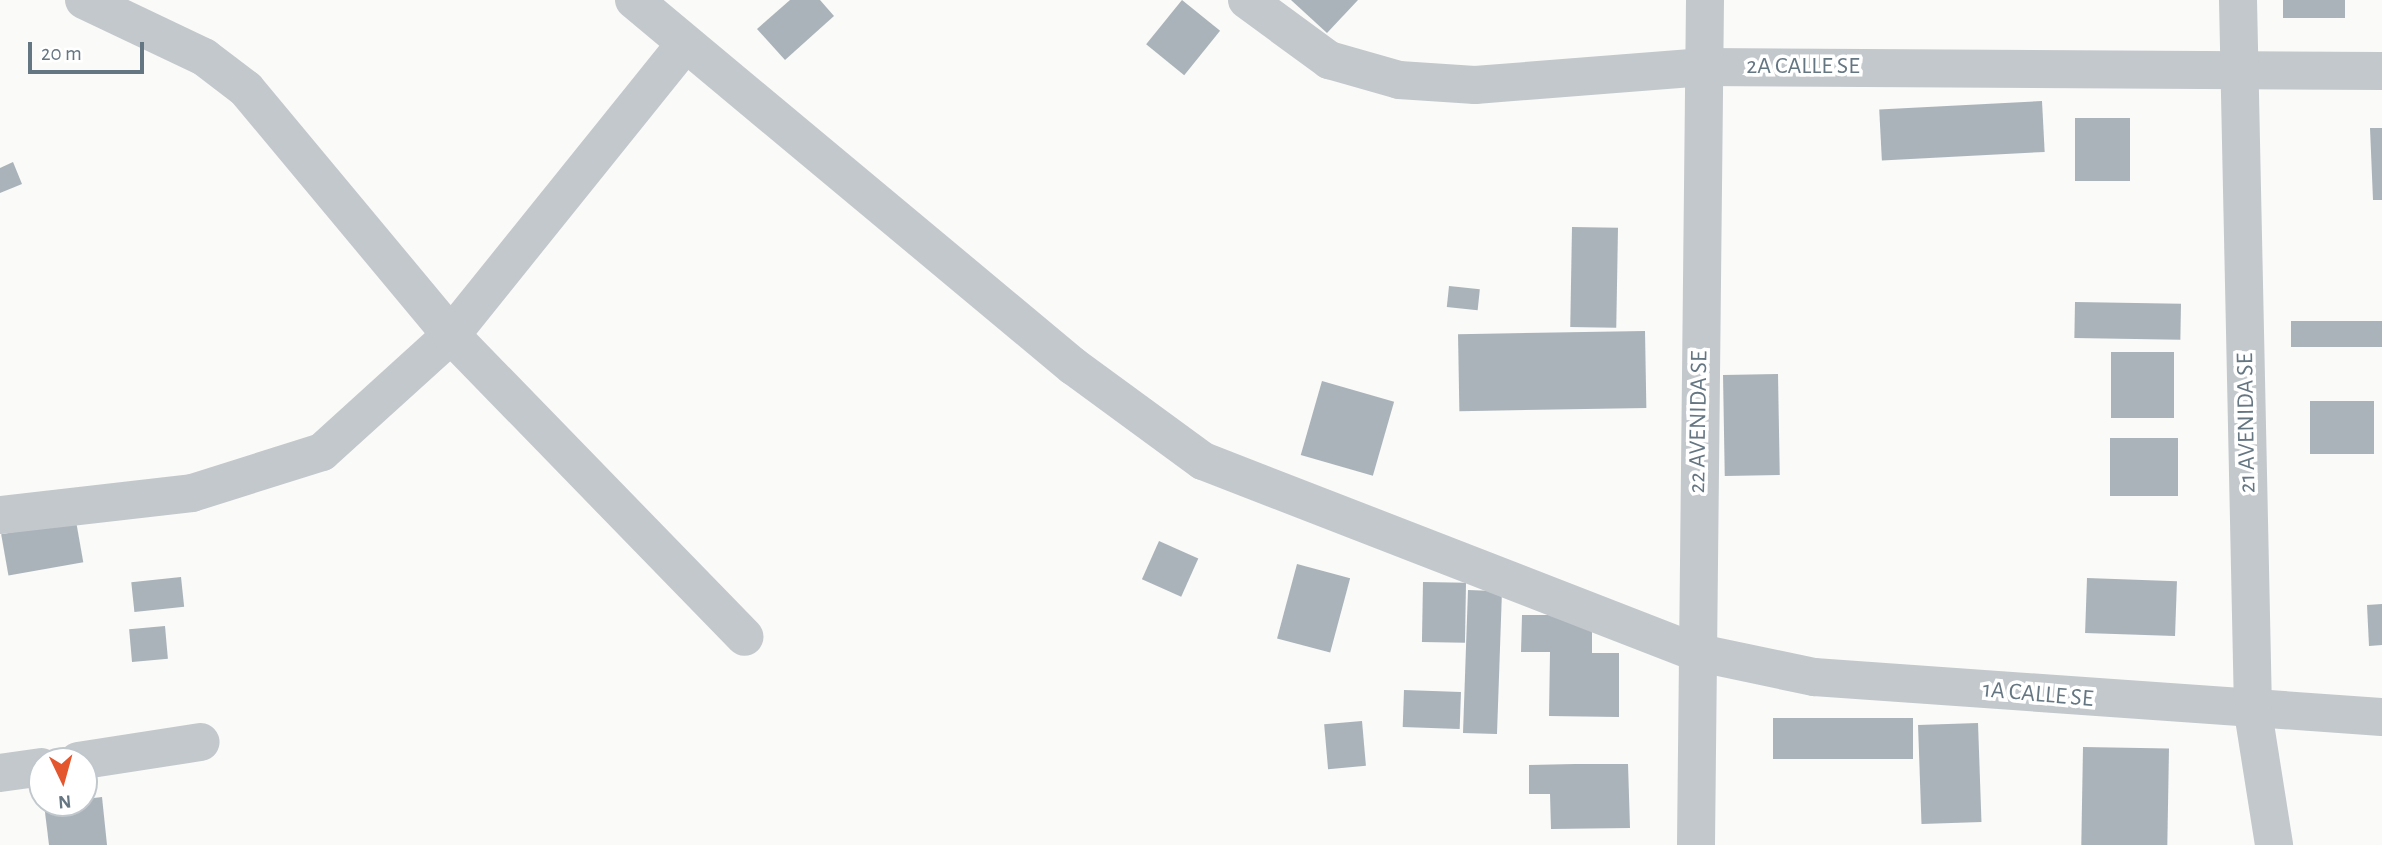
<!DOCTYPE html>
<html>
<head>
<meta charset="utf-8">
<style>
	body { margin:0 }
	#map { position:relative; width:2382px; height:845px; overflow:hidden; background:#fafaf8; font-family:"Alegreya Sans",sans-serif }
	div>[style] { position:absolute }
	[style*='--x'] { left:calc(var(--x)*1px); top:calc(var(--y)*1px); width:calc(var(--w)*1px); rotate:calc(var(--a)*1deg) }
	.building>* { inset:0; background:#aab3b9; transform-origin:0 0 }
	.minor>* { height:38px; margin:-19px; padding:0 19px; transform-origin:19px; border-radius:19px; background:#c3c8cc }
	span { translate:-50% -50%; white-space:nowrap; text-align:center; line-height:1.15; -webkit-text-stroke:7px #fff; paint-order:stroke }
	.street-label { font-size:24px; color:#657683 }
	.north { position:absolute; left:28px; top:747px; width:70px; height:70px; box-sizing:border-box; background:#fff; border:2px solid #c1c8cd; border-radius:50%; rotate:175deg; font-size:19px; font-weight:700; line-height:28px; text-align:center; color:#657683 }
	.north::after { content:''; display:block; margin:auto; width:24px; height:32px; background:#e4572e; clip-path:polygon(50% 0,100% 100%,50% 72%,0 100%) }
	.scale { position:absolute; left:28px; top:42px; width:116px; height:32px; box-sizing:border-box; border:4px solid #657683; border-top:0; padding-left:9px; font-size:21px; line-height:24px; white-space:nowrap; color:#657683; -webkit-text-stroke:5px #fff; paint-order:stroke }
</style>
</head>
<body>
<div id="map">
	<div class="building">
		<i style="clip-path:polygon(790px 0,820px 0,834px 16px,785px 60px,757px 29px)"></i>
		<i style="left:1182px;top:0;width:49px;height:57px;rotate:39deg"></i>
		<i style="clip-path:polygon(1291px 0,1358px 0,1327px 33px)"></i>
		<i style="left:2283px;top:0;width:62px;height:18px"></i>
		<i style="left:2042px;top:101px;width:51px;height:163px;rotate:87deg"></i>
		<i style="left:2075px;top:118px;width:55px;height:63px"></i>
		<i style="clip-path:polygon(2370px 128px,2382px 128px,2382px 200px,2373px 200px)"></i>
		<i style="clip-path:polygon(13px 162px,22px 184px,0 193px,0 168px)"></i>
		<i style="left:1572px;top:227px;width:46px;height:100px;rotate:1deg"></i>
		<i style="left:1449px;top:286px;width:31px;height:21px;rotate:6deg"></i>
		<i style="left:2075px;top:302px;width:106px;height:36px;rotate:1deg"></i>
		<i style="left:2382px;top:321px;width:26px;height:91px;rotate:90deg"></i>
		<i style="left:1645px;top:331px;width:77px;height:187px;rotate:89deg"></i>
		<i style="left:2111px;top:352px;width:63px;height:66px"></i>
		<i style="left:1778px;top:374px;width:101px;height:55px;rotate:89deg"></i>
		<i style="left:1322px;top:381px;width:75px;height:77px;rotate:16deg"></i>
		<i style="left:2374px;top:401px;width:53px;height:64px;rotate:90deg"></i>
		<i style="left:2110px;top:438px;width:68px;height:58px"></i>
		<i style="left:76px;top:521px;width:42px;height:76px;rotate:80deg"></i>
		<i style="left:1159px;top:541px;width:43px;height:42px;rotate:24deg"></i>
		<i style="left:1297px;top:564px;width:55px;height:77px;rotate:15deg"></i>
		<i style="left:181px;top:577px;width:30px;height:50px;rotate:84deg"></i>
		<i style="left:2087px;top:578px;width:90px;height:55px;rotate:2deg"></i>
		<i style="left:1423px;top:582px;width:43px;height:60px;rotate:1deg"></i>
		<i style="left:1468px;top:590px;width:34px;height:143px;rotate:2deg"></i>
		<i style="clip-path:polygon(2382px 604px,2382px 645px,2369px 646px,2367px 605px)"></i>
		<i style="clip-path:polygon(1522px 615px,1592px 615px,1592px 653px,1619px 653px,1619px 717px,1549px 716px,1550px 652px,1521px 652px)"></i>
		<i style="left:165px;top:626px;width:33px;height:36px;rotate:85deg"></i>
		<i style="left:1404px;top:690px;width:57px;height:37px;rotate:2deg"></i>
		<i style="left:1913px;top:718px;width:41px;height:140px;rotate:90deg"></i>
		<i style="left:1362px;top:721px;width:45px;height:38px;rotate:85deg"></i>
		<i style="left:1978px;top:723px;width:99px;height:60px;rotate:88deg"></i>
		<i style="left:2083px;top:747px;width:86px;height:98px;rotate:1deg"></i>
		<i style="clip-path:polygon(1575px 764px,1628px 764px,1630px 828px,1551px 829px,1550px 794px,1529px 794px,1529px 765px)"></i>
		<i style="clip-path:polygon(102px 797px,107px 845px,49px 845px,44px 804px)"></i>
	</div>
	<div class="minor">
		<i style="--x:84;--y:0;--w:133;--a:25.4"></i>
		<i style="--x:204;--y:57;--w:53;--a:37.3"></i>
		<i style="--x:246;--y:89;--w:320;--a:50.2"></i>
		<i style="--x:451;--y:335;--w:421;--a:45.8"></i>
		<i style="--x:634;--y:0;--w:572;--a:39.82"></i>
		<i style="--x:1073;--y:366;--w:161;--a:36.2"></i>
		<i style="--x:1203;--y:461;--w:528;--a:21.22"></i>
		<i style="--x:1695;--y:652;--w:122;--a:11.9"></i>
		<i style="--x:1814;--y:677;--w:569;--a:4.03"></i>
		<i style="--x:1247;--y:0;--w:102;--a:36.2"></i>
		<i style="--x:1329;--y:60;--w:73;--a:15.9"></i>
		<i style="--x:1399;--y:80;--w:76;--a:3.8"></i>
		<i style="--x:1475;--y:85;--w:230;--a:-4.5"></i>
		<i style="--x:1704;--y:67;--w:678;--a:0.34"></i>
		<i style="--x:2238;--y:0;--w:712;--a:88.79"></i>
		<i style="--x:2253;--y:712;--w:135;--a:81"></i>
		<i style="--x:0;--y:515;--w:193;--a:-6.5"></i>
		<i style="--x:192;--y:493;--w:136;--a:-17.5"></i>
		<i style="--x:322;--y:452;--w:174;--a:-42.2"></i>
		<i style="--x:451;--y:335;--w:372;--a:-51.2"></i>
		<i style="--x:78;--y:761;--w:124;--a:-8.8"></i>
		<i style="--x:0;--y:773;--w:42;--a:-8.1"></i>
		<i style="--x:1696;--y:845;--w:845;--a:-89.39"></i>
	</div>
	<div class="street-label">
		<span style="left:1803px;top:67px">2A CALLE SE</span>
		<span style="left:1699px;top:422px;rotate:-89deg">22 AVENIDA SE</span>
		<span style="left:2247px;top:423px;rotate:-91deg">21 AVENIDA SE</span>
		<span style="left:2038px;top:695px;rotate:5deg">1A CALLE SE</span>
	</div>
	<div class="north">N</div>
	<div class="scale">20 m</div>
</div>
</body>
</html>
